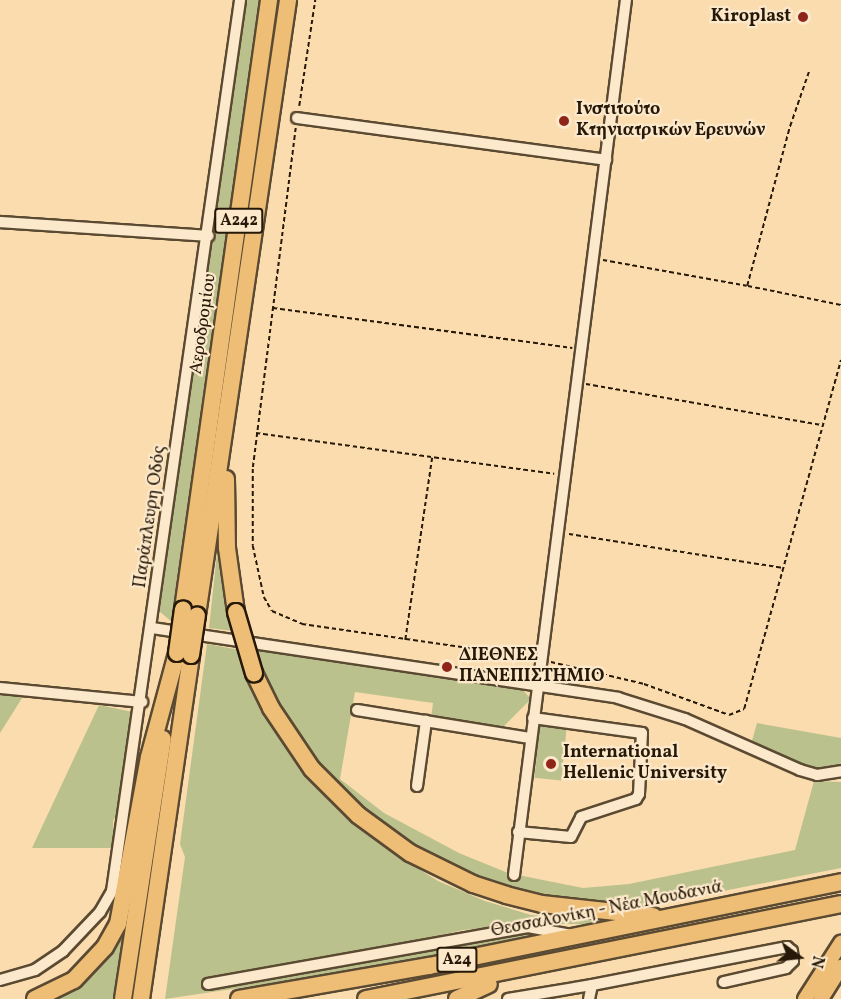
<!DOCTYPE html>
<html>
<head>
<meta charset="utf-8">
<style>
	body { margin:0 }
	#map { position:relative; width:841px; height:999px; overflow:hidden; background:#fbdcae; font-family:Vollkorn,serif }
	div>[style] { position:absolute }
	[style*='--x'] { left:calc(var(--x)*1px); top:calc(var(--y)*1px); width:calc(var(--w)*1px); rotate:calc(var(--a)*1deg) }
	.green>* { inset:0; background:#bbc18d; transform-origin:0 0 }
	.path>* { height:1.5px; margin-top:-0.75px; transform-origin:0; background:repeating-linear-gradient(90deg,#261908 0 4.5px,transparent 0 7.5px) }
	.roads { filter:drop-shadow(2px 0 #5b4a32) drop-shadow(-2px 0 #5b4a32) drop-shadow(0 2px #5b4a32) drop-shadow(0 -2px #5b4a32) }
	.minor>* { height:10px; margin:-5px; padding:0 5px; transform-origin:5px; border-radius:5px; background:#fce8ca }
	.major>* { height:14px; margin:-7px; padding:0 7px; transform-origin:7px; border-radius:7px; background:#eebe77 }
	.highway>* { height:16px; margin:-8px; padding:0 8px; transform-origin:8px; border-radius:8px; background:#eebe77 }
	.bridges { filter:drop-shadow(2px 0 #261908) drop-shadow(-2px 0 #261908) drop-shadow(0 2px #261908) drop-shadow(0 -2px #261908) }
	.highway-bridge>* { height:16px; margin:-8px; padding:0 8px; transform-origin:8px; border-radius:8px; background:#eebe77 }
	.dots>* { width:16px; height:16px; translate:-50% -50%; box-sizing:border-box; border:3px solid #fce8ca; border-radius:50% }
	span { translate:-50% -50%; white-space:nowrap; text-align:center; line-height:1.15; -webkit-text-stroke:4.5px #fce8ca; paint-order:stroke }
	.shield-label span { padding:2px 4px; background:#fce8ca; border:2px solid; border-radius:4px; -webkit-text-stroke-width:0 }
	.shield-label { font-size:16px; color:#261908; font-weight:700 }
	.poi-label { font-size:18px; color:#261908; font-weight:700 }
	.right { translate:-100% -50%; text-align:right }
	.left { translate:0 -50%; text-align:left }
	.street-label { font-size:18px; color:#261908 }
	.north { position:absolute; left:769px; top:927px; width:60px; height:60px; -webkit-text-stroke:4px #fce8ca; paint-order:stroke; rotate:105deg; font-size:16px; font-weight:700; line-height:24px; text-align:center; color:#261908 }
	.north::after { content:''; display:block; margin:auto; width:21px; height:27px; background:#261908; clip-path:polygon(50% 0,100% 100%,50% 72%,0 100%) }
</style>
</head>
<body>
<div id="map">
	<div class="green">
		<i style="clip-path:polygon(247px 0,263px 0,200px 460px,182px 546px,172px 622px,159px 611px)"></i>
		<i style="clip-path:polygon(220px 525px,223px 582px,233px 631px,209px 628px)"></i>
		<i style="clip-path:polygon(207px 644px,240px 650px,264px 710px,307px 777px,351px 823px,391px 852px,438px 881px,485px 901px,531px 915px,599px 920px,600px 924px,529px 924px,463px 930px,384px 948px,203px 980px,202px 988px,535px 931px,554px 934px,328px 975px,165px 999px,185px 857px,180px 844px)"></i>
		<i style="clip-path:polygon(251px 647px,520px 687px,531px 699px,502px 728px,431px 718px,433px 703px,355px 692px,340px 779px,384px 813px,459px 853px,508px 873px,583px 888px,629px 884px,795px 850px,814px 781px,841px 782px,841px 868px,672px 901px,628px 905px,568px 903px,486px 884px,391px 835px,327px 778px,278px 710px)"></i>
		<i style="clip-path:polygon(0 693px,24px 695px,0 733px)"></i>
		<i style="clip-path:polygon(99px 705px,133px 712px,119px 811px,113px 821px,114px 848px,32px 848px)"></i>
		<i style="clip-path:polygon(757px 723px,841px 738px,841px 764px,820px 769px,804px 766px,752px 741px)"></i>
		<i style="left:540px;top:724px;width:27px;height:54px;rotate:6deg"></i>
		<i style="clip-path:polygon(130px 908px,120px 999px,50px 999px,77px 985px,103px 963px,115px 944px)"></i>
	</div>
	<div class="path">
		<i style="--x:299;--y:106;--w:107;--a:-81.4"></i>
		<i style="--x:296;--y:128;--w:344;--a:97.2"></i>
		<i style="--x:253;--y:469;--w:77;--a:90"></i>
		<i style="--x:253;--y:546;--w:52;--a:77.8"></i>
		<i style="--x:264;--y:597;--w:16;--a:60"></i>
		<i style="--x:272;--y:611;--w:33;--a:23"></i>
		<i style="--x:302;--y:624;--w:232;--a:8.2"></i>
		<i style="--x:603;--y:260;--w:146;--a:10.2"></i>
		<i style="--x:747;--y:286;--w:166;--a:-75"></i>
		<i style="--x:790;--y:126;--w:58;--a:-70.9"></i>
		<i style="--x:748;--y:286;--w:95;--a:11.5"></i>
		<i style="--x:273;--y:308;--w:302;--a:7.6"></i>
		<i style="--x:586;--y:384;--w:239;--a:9.9"></i>
		<i style="--x:256;--y:433;--w:301;--a:7.8"></i>
		<i style="--x:569;--y:534;--w:217;--a:9"></i>
		<i style="--x:405;--y:640;--w:184;--a:-81.6"></i>
		<i style="--x:551;--y:662;--w:96;--a:13.3"></i>
		<i style="--x:644;--y:684;--w:90;--a:20"></i>
		<i style="--x:729;--y:715;--w:16;--a:-22"></i>
		<i style="--x:744;--y:709;--w:362;--a:-74.5"></i>
	</div>
	<div class="roads">
		<div class="minor">
			<i style="--x:297;--y:118;--w:312;--a:7.7"></i>
			<i style="--x:0;--y:222;--w:209;--a:3.8"></i>
			<i style="--x:152;--y:628;--w:471;--a:8.5"></i>
			<i style="--x:618;--y:698;--w:70;--a:17.4"></i>
			<i style="--x:685;--y:719;--w:126;--a:23.9"></i>
			<i style="--x:800;--y:770;--w:18;--a:16"></i>
			<i style="--x:817;--y:775;--w:24;--a:-9"></i>
			<i style="--x:0;--y:688;--w:143;--a:5.6"></i>
			<i style="--x:357;--y:710;--w:175;--a:9.2"></i>
			<i style="--x:417;--y:786;--w:66;--a:-82.1"></i>
			<i style="--x:518;--y:832;--w:53;--a:5.4"></i>
			<i style="--x:571;--y:837;--w:22;--a:-63"></i>
			<i style="--x:581;--y:817;--w:58;--a:-18.1"></i>
			<i style="--x:636;--y:799;--w:6;--a:-59"></i>
			<i style="--x:639;--y:794;--w:61;--a:-87.2"></i>
			<i style="--x:642;--y:733;--w:110;--a:-172.2"></i>
			<i style="--x:514;--y:875;--w:882;--a:-82.71"></i>
			<i style="--x:0;--y:980;--w:36;--a:-16"></i>
			<i style="--x:35;--y:970;--w:34;--a:-34"></i>
			<i style="--x:63;--y:951;--w:54;--a:-46.5"></i>
			<i style="--x:100;--y:912;--w:24;--a:-60"></i>
			<i style="--x:112;--y:891;--w:900;--a:-81.82"></i>
			<i style="--x:208;--y:984;--w:325;--a:-10.1"></i>
			<i style="--x:528;--y:927;--w:44;--a:10.5"></i>
			<i style="--x:592;--y:985;--w:199;--a:-11"></i>
			<i style="--x:787;--y:947;--w:6;--a:39"></i>
			<i style="--x:792;--y:951;--w:10;--a:84"></i>
			<i style="--x:793;--y:961;--w:10;--a:135"></i>
			<i style="--x:786;--y:968;--w:64;--a:167.3"></i>
			<i style="--x:508;--y:999;--w:85;--a:-9.5"></i>
			<i style="--x:592;--y:985;--w:14;--a:102"></i>
		</div>
		<div class="major">
			<i style="--x:805;--y:999;--w:67;--a:-57.3"></i>
			<i style="--x:821;--y:999;--w:38;--a:-58"></i>
		</div>
		<div class="highway">
			<i style="--x:226;--y:479;--w:69;--a:89.2"></i>
			<i style="--x:227;--y:548;--w:65;--a:82"></i>
			<i style="--x:183;--y:609;--w:615;--a:-81.96"></i>
			<i style="--x:197;--y:615;--w:622;--a:-81.58"></i>
			<i style="--x:254;--y:673;--w:39;--a:64"></i>
			<i style="--x:271;--y:708;--w:73;--a:56.1"></i>
			<i style="--x:312;--y:769;--w:65;--a:45"></i>
			<i style="--x:358;--y:815;--w:64;--a:36.2"></i>
			<i style="--x:410;--y:853;--w:70;--a:26.2"></i>
			<i style="--x:473;--y:884;--w:35;--a:18"></i>
			<i style="--x:506;--y:895;--w:37;--a:14"></i>
			<i style="--x:542;--y:904;--w:112;--a:6.2"></i>
			<i style="--x:35;--y:999;--w:43;--a:-26"></i>
			<i style="--x:74;--y:980;--w:45;--a:-46.8"></i>
			<i style="--x:105;--y:947;--w:26;--a:-61"></i>
			<i style="--x:118;--y:924;--w:170;--a:-79.5"></i>
			<i style="--x:149;--y:757;--w:108;--a:-74.9"></i>
			<i style="--x:123;--y:999;--w:263;--a:-81.3"></i>
			<i style="--x:141;--y:999;--w:348;--a:-81.7"></i>
			<i style="--x:239;--y:999;--w:193;--a:-9.9"></i>
			<i style="--x:429;--y:966;--w:420;--a:-11.5"></i>
			<i style="--x:366;--y:999;--w:484;--a:-11.3"></i>
			<i style="--x:457;--y:999;--w:35;--a:-25"></i>
		</div>
	</div>
	<div class="bridges">
		<div class="highway-bridge">
			<i style="--x:236;--y:612;--w:64;--a:73.6"></i>
			<i style="--x:177;--y:653;--w:44;--a:-82.2"></i>
			<i style="--x:191;--y:655;--w:40;--a:-81.5"></i>
		</div>
	</div>
	<div class="dots">
		<i style="left:803px;top:17px;background:#8f2418"></i>
		<i style="left:564px;top:121px;background:#8f2418"></i>
		<i style="left:447px;top:667px;background:#8f2418"></i>
		<i style="left:551px;top:764px;background:#8f2418"></i>
	</div>
	<div class="shield-label">
		<span style="left:239px;top:221px">Α242</span>
		<span style="left:457px;top:960px">Α24</span>
	</div>
	<div class="poi-label">
		<span class="right" style="left:791px;top:17px">Kiroplast</span>
		<span class="left" style="left:576px;top:121px">Ινστιτούτο<br>Κτηνιατρικών Ερευνών</span>
		<span class="left" style="left:459px;top:667px">ΔΙΕΘΝΕΣ<br>ΠΑΝΕΠΙΣΤΗΜΙΟ</span>
		<span class="left" style="left:563px;top:764px">International<br>Hellenic University</span>
	</div>
	<div class="street-label">
		<span style="left:204px;top:324px;rotate:-82deg">Αεροδρομίου</span>
		<span style="left:151px;top:517px;rotate:-82deg">Παράπλευρη Οδός</span>
		<span style="left:607px;top:910px;rotate:-11deg">Θεσσαλονίκη - Νέα Μουδανιά</span>
	</div>
	<div class="north">N</div>
</div>
</body>
</html>
